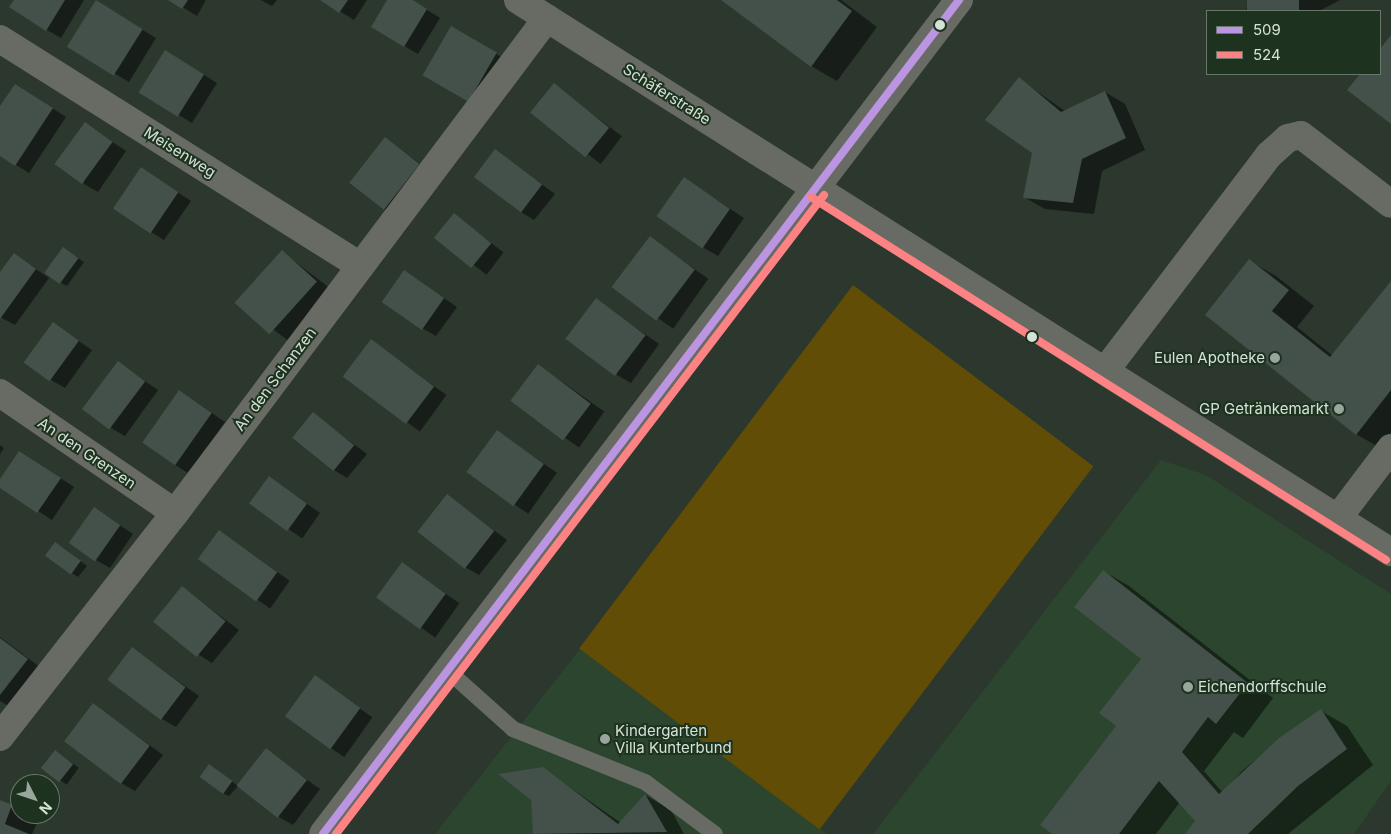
<!DOCTYPE html>
<html>
<head>
<meta charset="utf-8">
<style>
	body { margin:0 }
	#map { position:relative; width:1391px; height:834px; overflow:hidden; background:#2c372d; font-family:Inter,sans-serif }
	div>[style] { position:absolute }
	[style*='--x'] { left:calc(var(--x)*1px); top:calc(var(--y)*1px); width:calc(var(--w)*1px); rotate:calc(var(--a)*1deg) }
	.built>* { inset:0; background:#2b452e }
	.green>* { inset:0; background:#624d06; transform-origin:0 0 }
	.shadow>* { inset:0; background:#0007; transform-origin:0 0 }
	.building>* { inset:0; background:#44504a; transform-origin:0 0 }
	.service>* { height:16px; margin:-8px; padding:0 8px; transform-origin:8px; border-radius:8px; background:#686a64 }
	.minor>* { height:28px; margin:-14px; padding:0 14px; transform-origin:14px; border-radius:14px; background:#686a64 }
	.tertiary>* { height:28px; margin:-14px; padding:0 14px; transform-origin:14px; border-radius:14px; background:#686a64 }
	.bus-1>* { height:8px; margin:-4px; padding:0 4px; transform-origin:4px; border-radius:4px; background:#bb95e1 }
	.bus-2>* { height:8px; margin:-4px; padding:0 4px; transform-origin:4px; border-radius:4px; background:#fd8284 }
	.dots>* { width:14px; height:14px; translate:-50% -50%; box-sizing:border-box; border:2px solid #1d321f; border-radius:50% }
	span { translate:-50% -50%; white-space:nowrap; text-align:center; line-height:1.15; -webkit-text-stroke:4px #1d321f; paint-order:stroke }
	.street-label { font-size:15px; color:#d5e2d6 }
	.poi-label { font-size:15px; color:#d5e2d6 }
	.right { translate:-100% -50%; text-align:right }
	.left { translate:0 -50%; text-align:left }
	.legend { position:absolute; left:1206px; top:10px; width:175px; height:65px; box-sizing:border-box; background:#1d321f; border:1px solid #677868; margin:0; padding:6px 9px; list-style:none; font-size:15px; color:#d5e2d6 }
	.legend li { display:flex; align-items:center; gap:10px; height:25px }
	.legend b { width:25px; border:1px solid #677868 }
	.north { position:absolute; left:10px; top:774px; width:50px; height:50px; box-sizing:border-box; background:#1d321f; border:1px solid #677868; border-radius:50%; rotate:131deg; font-size:14px; font-weight:700; line-height:20px; text-align:center; color:#d5e2d6 }
	.north::after { content:''; display:block; margin:auto; width:18px; height:22px; background:#9aa69b; clip-path:polygon(50% 0,100% 100%,50% 72%,0 100%) }
</style>
</head>
<body>
<div id="map">
	<div class="built">
		<i style="clip-path:polygon(1161px 460px,1206px 475px,1391px 594px,1391px 781px,1354px 834px,873px 834px)"></i>
		<i style="clip-path:polygon(580px 649px,827px 834px,435px 834px)"></i>
	</div>
	<div class="green">
		<i style="left:853px;top:285px;width:301px;height:455px;rotate:37deg"></i>
	</div>
	<div class="shadow">
		<i style="clip-path:polygon(15px 0,84px 0,61px 38px,47px 30px)"></i>
		<i style="clip-path:polygon(171px 0,206px 0,197px 16px)"></i>
		<i style="clip-path:polygon(261px 0,277px 0,272px 6px)"></i>
		<i style="clip-path:polygon(322px 0,367px 0,354px 20px)"></i>
		<i style="clip-path:polygon(388px 0,411px 0,440px 18px,418px 54px,372px 27px)"></i>
		<i style="clip-path:polygon(723px 0,841px 0,877px 27px,837px 81px,811px 66px)"></i>
		<i style="clip-path:polygon(1248px 0,1340px 0,1319px 11px,1246px 11px)"></i>
		<i style="clip-path:polygon(110px 10px,156px 38px,129px 82px,70px 47px)"></i>
		<i style="left:451px;top:28px;width:68px;height:53px;rotate:30deg"></i>
		<i style="clip-path:polygon(180px 60px,217px 83px,192px 123px,141px 92px)"></i>
		<i style="clip-path:polygon(1019px 79px,1065px 111px,1105px 92px,1125px 104px,1145px 150px,1102px 171px,1094px 214px,1045px 209px,1024px 197px,1033px 153px)"></i>
		<i style="left:554px;top:85px;width:85px;height:35px;rotate:37deg"></i>
		<i style="clip-path:polygon(29px 93px,66px 117px,29px 173px,0 155px,0 108px)"></i>
		<i style="clip-path:polygon(85px 124px,126px 151px,98px 192px,84px 184px)"></i>
		<i style="clip-path:polygon(385px 138px,433px 173px,398px 217px,384px 209px)"></i>
		<i style="clip-path:polygon(496px 151px,555px 194px,534px 220px,521px 212px)"></i>
		<i style="clip-path:polygon(141px 168px,191px 201px,164px 240px,151px 232px)"></i>
		<i style="clip-path:polygon(685px 179px,744px 218px,718px 256px,704px 248px)"></i>
		<i style="left:454px;top:215px;width:62px;height:28px;rotate:37deg"></i>
		<i style="left:650px;top:238px;width:71px;height:61px;rotate:35deg"></i>
		<i style="left:282px;top:252px;width:61px;height:67px;rotate:37deg"></i>
		<i style="clip-path:polygon(70px 253px,84px 262px,67px 286px,61px 283px)"></i>
		<i style="clip-path:polygon(14px 255px,49px 278px,15px 325px,0 317px,0 274px)"></i>
		<i style="clip-path:polygon(1250px 261px,1276px 276px,1314px 306px,1297px 327px,1333px 356px,1391px 283px,1391px 438px,1382px 449px,1356px 434px,1207px 315px)"></i>
		<i style="clip-path:polygon(404px 271px,457px 307px,436px 336px,422px 328px)"></i>
		<i style="clip-path:polygon(596px 300px,659px 344px,631px 383px,617px 375px)"></i>
		<i style="clip-path:polygon(53px 324px,92px 350px,65px 388px,51px 380px)"></i>
		<i style="left:372px;top:341px;width:92px;height:45px;rotate:36deg"></i>
		<i style="clip-path:polygon(118px 363px,158px 390px,125px 436px,111px 428px)"></i>
		<i style="left:538px;top:365px;width:81px;height:44px;rotate:35deg"></i>
		<i style="clip-path:polygon(180px 391px,225px 422px,188px 473px,175px 465px)"></i>
		<i style="clip-path:polygon(313px 414px,367px 454px,347px 478px,334px 470px)"></i>
		<i style="left:497px;top:431px;width:73px;height:50px;rotate:35deg"></i>
		<i style="clip-path:polygon(0 445px,4px 448px,0 454px)"></i>
		<i style="clip-path:polygon(20px 452px,74px 487px,52px 520px,0 486px,0 481px)"></i>
		<i style="left:270px;top:478px;width:61px;height:31px;rotate:35deg"></i>
		<i style="clip-path:polygon(447px 496px,507px 540px,479px 575px,465px 567px)"></i>
		<i style="clip-path:polygon(95px 509px,133px 534px,110px 568px,96px 560px)"></i>
		<i style="left:220px;top:532px;width:85px;height:34px;rotate:35deg"></i>
		<i style="clip-path:polygon(62px 547px,87px 566px,78px 577px,72px 573px)"></i>
		<i style="left:402px;top:563px;width:70px;height:42px;rotate:35deg"></i>
		<i style="clip-path:polygon(1103px 571px,1129px 586px,1273px 698px,1243px 738px,1234px 732px,1204px 771px,1223px 793px,1242px 771px,1280px 739px,1321px 711px,1347px 726px,1373px 765px,1288px 834px,1187px 834px,1198px 821px,1180px 802px,1156px 834px,1054px 834px,1117px 726px,1143px 659px)"></i>
		<i style="clip-path:polygon(182px 588px,239px 630px,212px 663px,199px 655px)"></i>
		<i style="clip-path:polygon(0 637px,41px 668px,10px 707px,0 701px)"></i>
		<i style="clip-path:polygon(133px 649px,199px 696px,176px 727px,162px 719px)"></i>
		<i style="left:315px;top:677px;width:70px;height:49px;rotate:35deg"></i>
		<i style="clip-path:polygon(94px 705px,163px 755px,135px 791px,121px 783px)"></i>
		<i style="clip-path:polygon(266px 750px,320px 789px,293px 825px,279px 817px)"></i>
		<i style="left:55px;top:751px;width:29px;height:21px;rotate:35deg"></i>
		<i style="clip-path:polygon(210px 765px,238px 786px,229px 796px,222px 793px)"></i>
		<i style="clip-path:polygon(542px 768px,621px 823px,645px 795px,671px 810px,684px 834px,535px 834px,532px 799px)"></i>
		<i style="clip-path:polygon(0 802px,38px 821px,32px 834px,0 834px)"></i>
	</div>
	<div class="building">
		<i style="clip-path:polygon(14px 0,65px 0,46px 31px,9px 7px)"></i>
		<i style="left:96px;top:0;width:55px;height:55px;rotate:32deg"></i>
		<i style="clip-path:polygon(168px 0,188px 0,182px 9px)"></i>
		<i style="clip-path:polygon(320px 0,348px 0,339px 13px)"></i>
		<i style="clip-path:polygon(387px 0,413px 0,427px 9px,404px 47px,371px 27px)"></i>
		<i style="clip-path:polygon(721px 0,837px 0,852px 11px,811px 67px)"></i>
		<i style="left:1247px;top:0;width:52px;height:11px"></i>
		<i style="left:451px;top:26px;width:53px;height:57px;rotate:30deg"></i>
		<i style="clip-path:polygon(1391px 35px,1391px 124px,1347px 90px,1360px 74px,1380px 74px,1380px 49px)"></i>
		<i style="left:165px;top:50px;width:46px;height:50px;rotate:32deg"></i>
		<i style="clip-path:polygon(1019px 77px,1061px 112px,1105px 91px,1126px 138px,1082px 159px,1073px 203px,1023px 198px,1032px 153px,985px 120px)"></i>
		<i style="left:554px;top:83px;width:71px;height:38px;rotate:39deg"></i>
		<i style="clip-path:polygon(15px 84px,53px 108px,15px 166px,0 156px,0 106px)"></i>
		<i style="left:85px;top:122px;width:34px;height:52px;rotate:36deg"></i>
		<i style="left:385px;top:137px;width:44px;height:58px;rotate:38deg"></i>
		<i style="left:495px;top:149px;width:59px;height:35px;rotate:37deg"></i>
		<i style="left:141px;top:167px;width:45px;height:50px;rotate:34deg"></i>
		<i style="left:684px;top:177px;width:56px;height:48px;rotate:35deg"></i>
		<i style="left:454px;top:213px;width:48px;height:32px;rotate:39deg"></i>
		<i style="left:650px;top:236px;width:56px;height:64px;rotate:37deg"></i>
		<i style="left:63px;top:247px;width:19px;height:32px;rotate:36deg"></i>
		<i style="left:282px;top:250px;width:47px;height:71px;rotate:42deg"></i>
		<i style="clip-path:polygon(14px 253px,36px 269px,0 319px,0 272px)"></i>
		<i style="clip-path:polygon(1249px 259px,1289px 290px,1272px 311px,1330px 357px,1391px 281px,1391px 390px,1356px 435px,1205px 315px)"></i>
		<i style="left:404px;top:270px;width:49px;height:39px;rotate:35deg"></i>
		<i style="left:596px;top:298px;width:62px;height:51px;rotate:37deg"></i>
		<i style="left:53px;top:322px;width:32px;height:50px;rotate:36deg"></i>
		<i style="left:371px;top:339px;width:79px;height:47px;rotate:37deg"></i>
		<i style="left:118px;top:361px;width:34px;height:60px;rotate:37deg"></i>
		<i style="left:538px;top:364px;width:66px;height:46px;rotate:37deg"></i>
		<i style="left:179px;top:390px;width:40px;height:64px;rotate:35deg"></i>
		<i style="left:313px;top:412px;width:53px;height:33px;rotate:39deg"></i>
		<i style="left:497px;top:430px;width:58px;height:52px;rotate:36deg"></i>
		<i style="clip-path:polygon(19px 451px,61px 478px,37px 513px,0 488px,0 479px)"></i>
		<i style="left:269px;top:476px;width:47px;height:34px;rotate:36deg"></i>
		<i style="left:447px;top:494px;width:60px;height:48px;rotate:38deg"></i>
		<i style="left:94px;top:507px;width:32px;height:44px;rotate:35deg"></i>
		<i style="left:219px;top:530px;width:72px;height:36px;rotate:36deg"></i>
		<i style="left:55px;top:542px;width:32px;height:17px;rotate:36deg"></i>
		<i style="left:402px;top:562px;width:54px;height:44px;rotate:36deg"></i>
		<i style="clip-path:polygon(1103px 570px,1248px 683px,1216px 724px,1208px 717px,1182px 752px,1219px 794px,1279px 738px,1321px 709px,1347px 749px,1298px 786px,1248px 834px,1185px 834px,1195px 821px,1159px 781px,1119px 834px,1052px 834px,1040px 825px,1116px 726px,1099px 713px,1141px 659px,1074px 607px)"></i>
		<i style="left:182px;top:586px;width:56px;height:46px;rotate:39deg"></i>
		<i style="clip-path:polygon(0 638px,28px 659px,0 695px)"></i>
		<i style="left:132px;top:647px;width:67px;height:41px;rotate:37deg"></i>
		<i style="left:315px;top:675px;width:56px;height:51px;rotate:36deg"></i>
		<i style="left:93px;top:703px;width:71px;height:48px;rotate:37deg"></i>
		<i style="left:266px;top:748px;width:52px;height:48px;rotate:38deg"></i>
		<i style="left:55px;top:750px;width:23px;height:23px;rotate:38deg"></i>
		<i style="left:209px;top:764px;width:29px;height:16px;rotate:36deg"></i>
		<i style="clip-path:polygon(543px 767px,618px 824px,645px 794px,667px 832px,533px 834px,531px 800px,498px 774px)"></i>
		<i style="clip-path:polygon(0 800px,12px 805px,5px 824px,29px 834px,0 834px)"></i>
	</div>
	<div class="service">
		<i style="--x:446;--y:669;--w:90;--a:41.8"></i>
		<i style="--x:513;--y:729;--w:142;--a:21.9"></i>
		<i style="--x:645;--y:782;--w:87;--a:36.6"></i>
	</div>
	<div class="minor">
		<i style="--x:518;--y:0;--w:1033;--a:32.31"></i>
		<i style="--x:0;--y:39;--w:426;--a:32.2"></i>
		<i style="--x:1105;--y:371;--w:271;--a:-52.8"></i>
		<i style="--x:1269;--y:155;--w:25;--a:-42"></i>
		<i style="--x:1288;--y:138;--w:13;--a:-13"></i>
		<i style="--x:1301;--y:135;--w:113;--a:37.5"></i>
		<i style="--x:0;--y:393;--w:212;--a:34.4"></i>
		<i style="--x:1338;--y:518;--w:88;--a:-52.9"></i>
		<i style="--x:0;--y:737;--w:284;--a:-52"></i>
		<i style="--x:175;--y:513;--w:619;--a:-53.07"></i>
	</div>
	<div class="tertiary">
		<i style="--x:323;--y:834;--w:1049;--a:-52.67"></i>
	</div>
	<div class="bus-1">
		<i style="--x:323;--y:834;--w:1049;--a:-52.67"></i>
	</div>
	<div class="bus-2">
		<i style="--x:811;--y:197;--w:680;--a:32.26"></i>
		<i style="--x:336;--y:834;--w:804;--a:-52.63"></i>
	</div>
	<div class="dots">
		<i style="left:940px;top:25px;background:#d5e2d6"></i>
		<i style="left:1032px;top:337px;background:#d5e2d6"></i>
		<i style="left:1275px;top:358px;background:#9aa69b"></i>
		<i style="left:1339px;top:409px;background:#9aa69b"></i>
		<i style="left:1188px;top:687px;background:#9aa69b"></i>
		<i style="left:605px;top:739px;background:#9aa69b"></i>
	</div>
	<div class="street-label">
		<span style="left:667px;top:94px;rotate:32deg">Schäferstraße</span>
		<span style="left:180px;top:152px;rotate:32deg">Meisenweg</span>
		<span style="left:275px;top:379px;rotate:-53deg">An den Schanzen</span>
		<span style="left:87px;top:453px;rotate:34deg">An den Grenzen</span>
	</div>
	<div class="poi-label">
		<span class="right" style="left:1265px;top:358px">Eulen Apotheke</span>
		<span class="right" style="left:1329px;top:409px">GP Getränkemarkt</span>
		<span class="left" style="left:1198px;top:687px">Eichendorffschule</span>
		<span class="left" style="left:615px;top:739px">Kindergarten<br>Villa Kunterbund</span>
	</div>
	<ul class="legend">
	<li><b style="height:6px;background:#bb95e1"></b>509</li>
	<li><b style="height:6px;background:#fd8284"></b>524</li>
	</ul>
	<div class="north">N</div>
</div>
</body>
</html>
